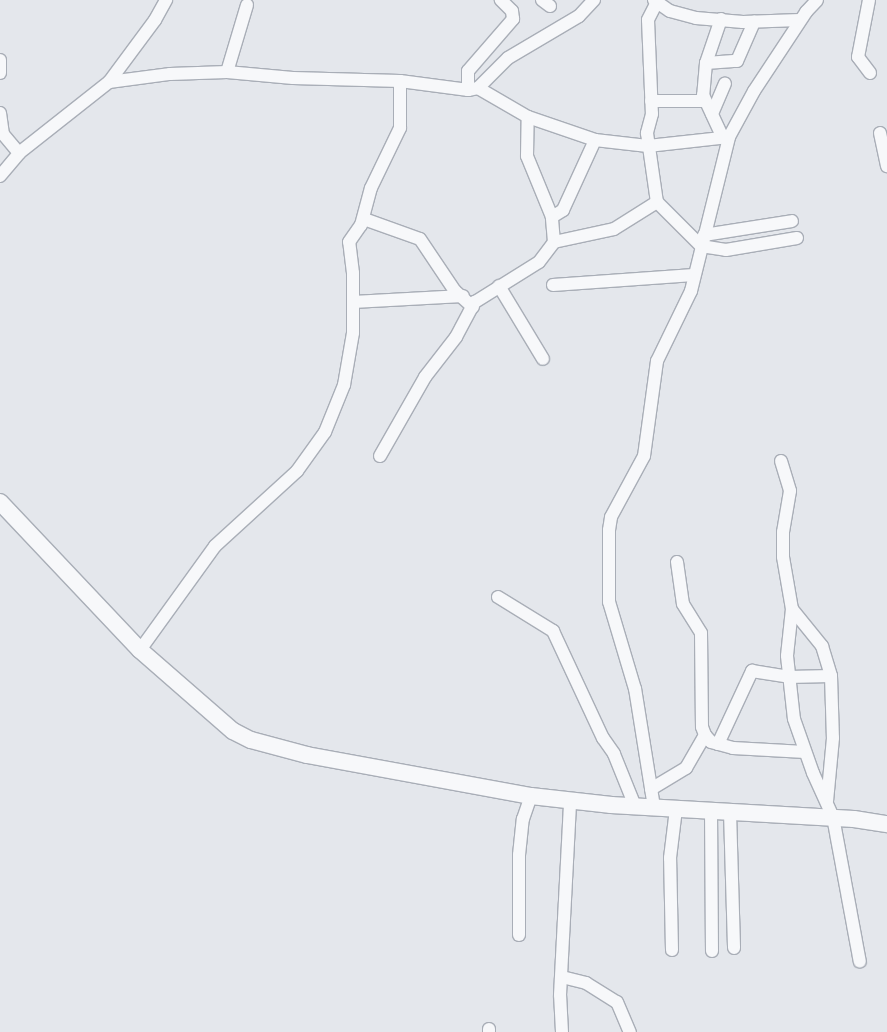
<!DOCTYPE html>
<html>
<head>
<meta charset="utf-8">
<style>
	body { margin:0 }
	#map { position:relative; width:887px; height:1032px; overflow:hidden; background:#e4e7ec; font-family:"Open Sans",sans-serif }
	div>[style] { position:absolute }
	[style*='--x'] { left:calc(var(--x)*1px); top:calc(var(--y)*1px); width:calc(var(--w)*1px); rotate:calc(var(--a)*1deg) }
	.roads { filter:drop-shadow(1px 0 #a9aeb7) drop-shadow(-1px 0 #a9aeb7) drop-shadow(0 1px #a9aeb7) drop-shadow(0 -1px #a9aeb7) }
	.minor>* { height:12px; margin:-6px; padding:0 6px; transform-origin:6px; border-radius:6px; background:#f7f8fa }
	.tertiary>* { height:16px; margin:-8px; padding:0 8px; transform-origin:8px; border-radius:8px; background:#f7f8fa }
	span { translate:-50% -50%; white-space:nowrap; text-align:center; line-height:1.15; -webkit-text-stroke:4px #f4f6f9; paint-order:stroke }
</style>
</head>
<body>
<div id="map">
	<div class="roads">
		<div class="minor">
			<i style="--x:542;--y:0;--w:10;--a:37"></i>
			<i style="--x:654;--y:0;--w:19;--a:35"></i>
			<i style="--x:670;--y:11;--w:27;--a:15"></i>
			<i style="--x:696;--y:18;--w:47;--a:4.9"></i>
			<i style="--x:743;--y:22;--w:57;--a:-2"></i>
			<i style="--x:869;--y:0;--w:58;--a:100.9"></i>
			<i style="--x:858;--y:57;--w:20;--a:53"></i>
			<i style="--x:657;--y:2;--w:20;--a:117"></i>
			<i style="--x:648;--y:20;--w:94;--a:87.6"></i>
			<i style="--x:652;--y:114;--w:20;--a:105"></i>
			<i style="--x:647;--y:133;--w:70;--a:81.8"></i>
			<i style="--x:657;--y:202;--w:62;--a:45"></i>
			<i style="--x:701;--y:246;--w:25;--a:9"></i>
			<i style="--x:726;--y:250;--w:72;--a:-9.6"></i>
			<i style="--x:721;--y:19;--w:46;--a:108.8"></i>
			<i style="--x:706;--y:63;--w:32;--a:95"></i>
			<i style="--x:703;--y:95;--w:47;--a:65.1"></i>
			<i style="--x:0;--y:60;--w:13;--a:90"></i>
			<i style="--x:706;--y:63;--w:31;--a:-4"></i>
			<i style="--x:737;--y:61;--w:43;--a:-66.4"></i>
			<i style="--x:227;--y:72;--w:70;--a:-73.4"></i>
			<i style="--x:109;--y:82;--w:77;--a:-53.4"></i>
			<i style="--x:155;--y:20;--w:23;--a:-61"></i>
			<i style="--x:478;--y:88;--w:58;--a:30.1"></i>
			<i style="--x:528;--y:117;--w:71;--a:18.9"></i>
			<i style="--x:595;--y:140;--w:53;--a:6.5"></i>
			<i style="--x:648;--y:146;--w:81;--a:-6.3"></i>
			<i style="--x:468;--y:90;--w:19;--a:-90"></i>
			<i style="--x:468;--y:71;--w:69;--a:-49.1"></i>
			<i style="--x:513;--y:19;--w:8;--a:-97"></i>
			<i style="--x:512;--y:11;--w:16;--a:-135"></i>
			<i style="--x:651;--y:101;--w:54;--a:0"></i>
			<i style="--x:0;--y:113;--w:21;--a:82"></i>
			<i style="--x:3;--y:134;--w:25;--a:50"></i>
			<i style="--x:712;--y:114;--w:33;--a:-67"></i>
			<i style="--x:880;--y:133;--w:34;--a:78"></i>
			<i style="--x:0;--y:176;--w:30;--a:-50"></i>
			<i style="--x:19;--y:153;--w:115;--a:-38.3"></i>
			<i style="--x:109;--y:82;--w:62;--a:-7.5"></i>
			<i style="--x:170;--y:74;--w:57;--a:-2"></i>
			<i style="--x:227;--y:72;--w:66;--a:5.2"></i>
			<i style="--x:293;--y:78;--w:107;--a:1.6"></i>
			<i style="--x:400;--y:81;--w:69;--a:7.5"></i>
			<i style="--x:468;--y:90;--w:10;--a:-11"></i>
			<i style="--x:478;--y:88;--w:42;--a:-45"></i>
			<i style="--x:508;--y:58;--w:82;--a:-30.6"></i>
			<i style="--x:579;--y:16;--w:22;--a:-47"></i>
			<i style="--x:552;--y:217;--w:13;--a:-32"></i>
			<i style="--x:563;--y:210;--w:77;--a:-65.4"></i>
			<i style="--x:364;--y:219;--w:59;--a:19.7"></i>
			<i style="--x:420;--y:239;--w:63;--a:56.1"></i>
			<i style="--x:455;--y:291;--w:24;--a:42"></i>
			<i style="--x:704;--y:235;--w:89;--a:-9"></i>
			<i style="--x:554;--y:242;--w:61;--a:-12.2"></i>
			<i style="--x:614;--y:229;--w:51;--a:-32.1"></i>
			<i style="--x:553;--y:285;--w:141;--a:-4.1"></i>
			<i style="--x:499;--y:286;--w:85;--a:58.9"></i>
			<i style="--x:353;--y:302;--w:110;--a:-3.1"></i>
			<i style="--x:380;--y:456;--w:91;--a:-60.3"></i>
			<i style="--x:425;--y:377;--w:51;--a:-52.2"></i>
			<i style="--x:456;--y:337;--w:40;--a:-62"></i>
			<i style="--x:475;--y:302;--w:75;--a:-32"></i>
			<i style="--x:539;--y:262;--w:25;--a:-53"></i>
			<i style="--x:554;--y:242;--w:25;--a:-95"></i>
			<i style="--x:552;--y:217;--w:66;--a:-112.3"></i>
			<i style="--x:527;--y:156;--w:39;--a:-89"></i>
			<i style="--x:781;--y:461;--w:31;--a:73"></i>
			<i style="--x:790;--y:491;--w:42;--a:99.7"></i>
			<i style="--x:783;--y:532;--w:25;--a:90"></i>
			<i style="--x:783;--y:557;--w:53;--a:80.2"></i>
			<i style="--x:792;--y:609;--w:48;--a:51"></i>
			<i style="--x:822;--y:646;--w:31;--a:73"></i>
			<i style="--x:831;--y:676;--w:62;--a:88.2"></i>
			<i style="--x:833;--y:738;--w:63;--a:95.4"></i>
			<i style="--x:677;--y:562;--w:42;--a:81.9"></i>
			<i style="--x:683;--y:604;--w:34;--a:58"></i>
			<i style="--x:701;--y:633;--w:94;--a:89.4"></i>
			<i style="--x:702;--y:727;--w:9;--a:69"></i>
			<i style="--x:705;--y:735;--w:9;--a:49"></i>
			<i style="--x:711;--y:742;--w:23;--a:15"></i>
			<i style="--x:733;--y:748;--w:72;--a:3.2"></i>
			<i style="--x:498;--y:597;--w:65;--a:31.7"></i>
			<i style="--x:553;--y:631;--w:118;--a:65"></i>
			<i style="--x:603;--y:738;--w:19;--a:55"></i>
			<i style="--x:614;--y:754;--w:56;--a:68"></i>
			<i style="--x:792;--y:609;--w:47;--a:96.1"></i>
			<i style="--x:787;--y:656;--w:63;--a:83.7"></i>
			<i style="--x:794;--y:719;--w:57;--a:70.6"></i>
			<i style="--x:813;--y:773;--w:48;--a:65.6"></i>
			<i style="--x:833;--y:817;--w:147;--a:79.5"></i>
			<i style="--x:140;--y:650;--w:128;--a:-54.2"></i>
			<i style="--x:215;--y:546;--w:111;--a:-42.4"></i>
			<i style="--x:297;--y:471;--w:48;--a:-54.3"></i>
			<i style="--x:325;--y:432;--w:51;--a:-68"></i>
			<i style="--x:344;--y:385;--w:53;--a:-80.2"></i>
			<i style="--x:353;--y:333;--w:60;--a:-90"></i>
			<i style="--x:353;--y:273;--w:31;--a:-97"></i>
			<i style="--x:349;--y:242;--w:21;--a:-55"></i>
			<i style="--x:361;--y:225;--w:38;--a:-75"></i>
			<i style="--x:371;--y:188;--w:67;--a:-64.2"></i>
			<i style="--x:400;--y:128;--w:47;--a:-90"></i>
			<i style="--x:718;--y:744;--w:81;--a:-65"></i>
			<i style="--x:752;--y:671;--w:36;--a:9"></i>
			<i style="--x:788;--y:677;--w:43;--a:-1.3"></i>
			<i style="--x:651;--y:789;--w:41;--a:-31"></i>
			<i style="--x:686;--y:768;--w:38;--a:-60"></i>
			<i style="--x:654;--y:807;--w:120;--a:-99.1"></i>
			<i style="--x:635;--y:689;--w:91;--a:-106.6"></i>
			<i style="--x:609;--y:602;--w:72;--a:-90"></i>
			<i style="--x:609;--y:530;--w:13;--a:-81"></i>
			<i style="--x:611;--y:517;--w:69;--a:-61.6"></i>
			<i style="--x:644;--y:456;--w:96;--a:-82.2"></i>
			<i style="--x:657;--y:361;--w:78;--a:-64.1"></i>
			<i style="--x:691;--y:291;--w:159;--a:-76.1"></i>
			<i style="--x:729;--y:137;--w:52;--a:-61.5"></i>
			<i style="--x:754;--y:91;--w:95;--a:-56.6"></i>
			<i style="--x:806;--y:12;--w:16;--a:-47"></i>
			<i style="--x:711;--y:810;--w:141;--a:89.6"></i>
			<i style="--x:730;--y:812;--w:136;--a:88.3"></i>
			<i style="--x:519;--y:935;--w:80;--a:-90"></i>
			<i style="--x:519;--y:855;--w:36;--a:-84"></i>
			<i style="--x:523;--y:819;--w:24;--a:-71"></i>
			<i style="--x:672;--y:950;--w:92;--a:-91.2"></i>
			<i style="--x:670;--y:858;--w:49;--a:-83"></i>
			<i style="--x:562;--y:977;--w:25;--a:14"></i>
			<i style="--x:586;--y:983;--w:36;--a:32"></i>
			<i style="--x:617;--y:1002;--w:33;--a:67"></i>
			<i style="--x:489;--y:1029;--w:3;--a:90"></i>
			<i style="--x:562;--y:1032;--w:37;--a:-93"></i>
			<i style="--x:560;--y:995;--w:194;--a:-87"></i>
		</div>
		<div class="tertiary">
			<i style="--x:0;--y:502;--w:204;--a:46.6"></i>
			<i style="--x:140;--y:650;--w:123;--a:41.1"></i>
			<i style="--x:233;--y:731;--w:20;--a:27"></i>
			<i style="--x:251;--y:740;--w:58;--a:15"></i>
			<i style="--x:307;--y:755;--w:228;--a:10.4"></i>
			<i style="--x:531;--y:796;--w:81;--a:6.4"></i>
			<i style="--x:611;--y:805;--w:243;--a:3.3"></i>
			<i style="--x:854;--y:819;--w:33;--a:9"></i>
		</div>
	</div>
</div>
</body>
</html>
